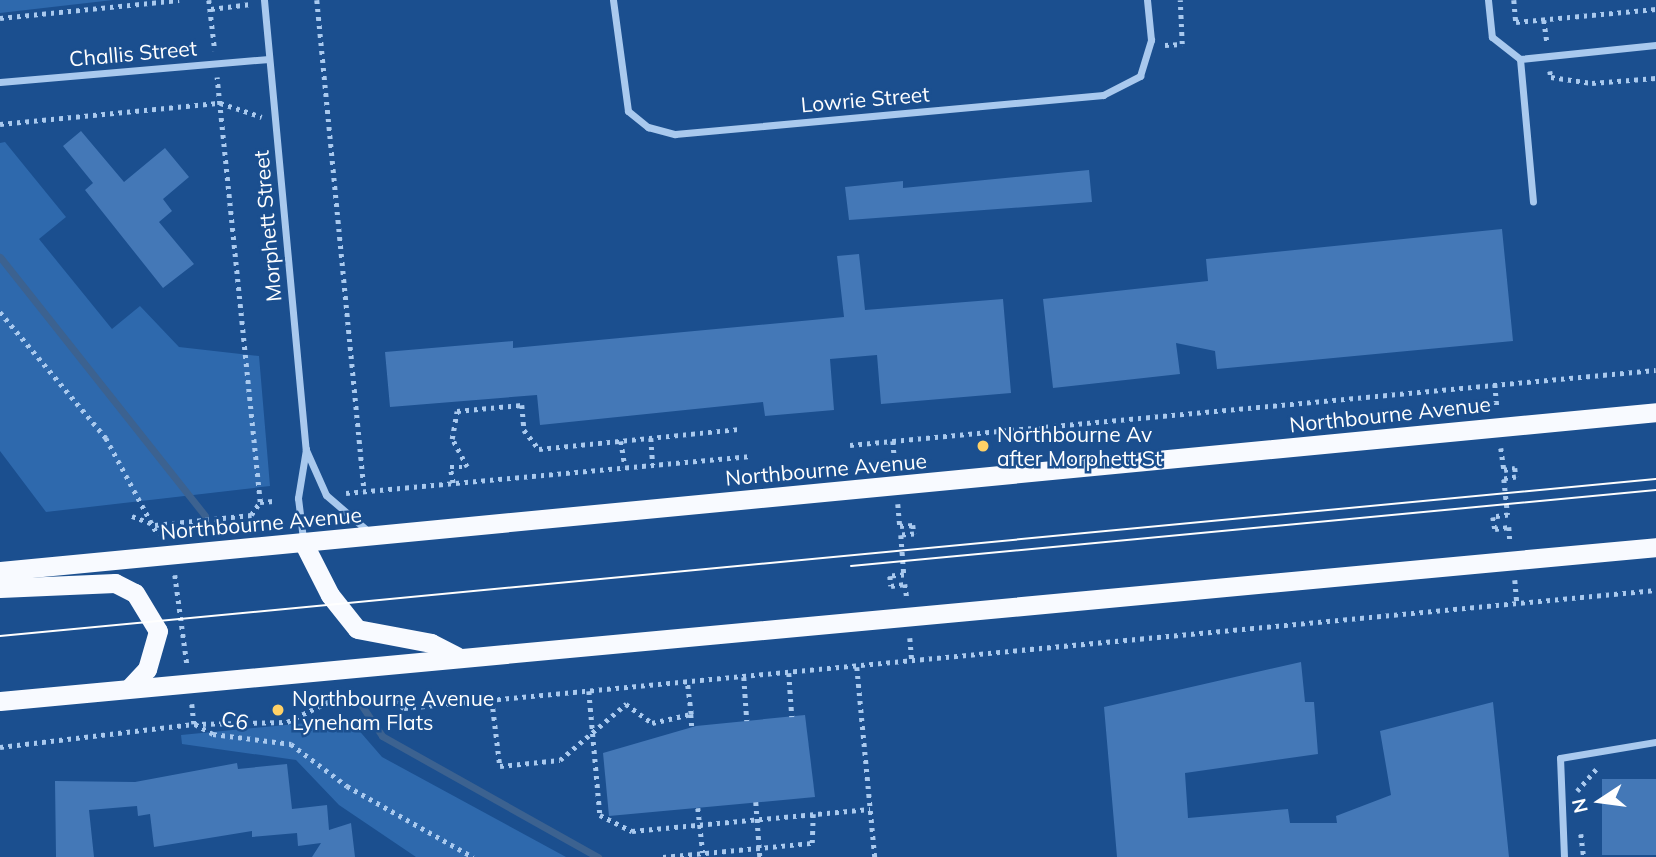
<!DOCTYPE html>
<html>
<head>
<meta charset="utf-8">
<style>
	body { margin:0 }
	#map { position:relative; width:1656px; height:857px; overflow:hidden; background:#1b4f8f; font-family:Mulish,sans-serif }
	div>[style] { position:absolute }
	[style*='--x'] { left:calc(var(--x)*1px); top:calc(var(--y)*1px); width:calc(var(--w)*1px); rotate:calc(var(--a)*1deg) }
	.green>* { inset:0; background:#2e69ad }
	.stream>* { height:7px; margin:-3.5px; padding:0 3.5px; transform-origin:3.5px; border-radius:3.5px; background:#3c6290 }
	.building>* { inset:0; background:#4478b7; transform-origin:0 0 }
	.path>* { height:4.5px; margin-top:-2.25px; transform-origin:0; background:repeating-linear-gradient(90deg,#a9c9ee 0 3.5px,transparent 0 8.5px) }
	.minor>* { height:7px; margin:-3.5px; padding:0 3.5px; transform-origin:3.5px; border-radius:3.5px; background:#a9c9ee }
	.trunk>* { height:19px; margin:-9.5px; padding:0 9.5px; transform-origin:9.5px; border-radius:9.5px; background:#f8faff }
	.tram>* { height:2px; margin:-1px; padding:0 1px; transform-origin:1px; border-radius:1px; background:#fff }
	.dots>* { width:19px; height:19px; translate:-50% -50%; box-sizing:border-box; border:4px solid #1b4f8f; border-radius:50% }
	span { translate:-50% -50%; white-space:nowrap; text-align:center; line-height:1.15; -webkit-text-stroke:5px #1b4f8f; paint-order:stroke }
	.street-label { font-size:21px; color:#fff }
	.poi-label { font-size:21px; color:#fff }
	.left { translate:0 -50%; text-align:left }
	.north { position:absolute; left:1565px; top:766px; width:70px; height:70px; -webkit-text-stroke:5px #1b4f8f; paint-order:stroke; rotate:257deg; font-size:19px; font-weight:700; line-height:28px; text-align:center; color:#fff }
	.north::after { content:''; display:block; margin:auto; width:24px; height:32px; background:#fff; clip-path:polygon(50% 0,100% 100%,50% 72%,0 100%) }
</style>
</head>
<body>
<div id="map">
	<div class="green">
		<i style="clip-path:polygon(0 0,113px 0,0 13px)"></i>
		<i style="clip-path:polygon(5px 142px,66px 217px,39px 239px,112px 329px,140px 306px,179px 347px,259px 356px,270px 486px,46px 512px,0 451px,0 143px)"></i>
		<i style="clip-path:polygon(349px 719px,382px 757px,566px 857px,416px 857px,339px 805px,296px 760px,182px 744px,181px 735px)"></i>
	</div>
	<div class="stream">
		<i style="--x:0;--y:257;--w:330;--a:51.6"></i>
		<i style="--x:362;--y:706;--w:36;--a:56"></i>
		<i style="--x:382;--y:736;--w:248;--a:29.3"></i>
	</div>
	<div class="building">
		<i style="clip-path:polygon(81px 131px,124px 182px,165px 148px,189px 177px,163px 199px,172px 211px,159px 222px,194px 264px,163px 288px,85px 190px,93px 183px,63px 146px)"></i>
		<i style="clip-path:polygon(1089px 170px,1092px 202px,849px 220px,845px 187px,903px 181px,903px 188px)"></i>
		<i style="clip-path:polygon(1502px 229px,1513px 341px,1217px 369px,1215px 351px,1176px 343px,1180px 374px,1053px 388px,1043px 299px,1208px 281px,1206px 259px)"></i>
		<i style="clip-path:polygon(859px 254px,865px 310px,1003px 299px,1011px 393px,881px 404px,877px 355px,830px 359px,834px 410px,765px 416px,763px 402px,540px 425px,537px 395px,390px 407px,385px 352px,513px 341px,513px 348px,844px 317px,837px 256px)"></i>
		<i style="clip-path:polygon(1301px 662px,1305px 702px,1314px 702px,1318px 754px,1185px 773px,1188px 818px,1288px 809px,1290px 823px,1337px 823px,1336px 816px,1391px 795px,1380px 731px,1493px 702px,1509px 857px,1117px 857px,1104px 707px)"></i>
		<i style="clip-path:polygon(805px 715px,815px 797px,609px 816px,603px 753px,696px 726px)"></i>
		<i style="clip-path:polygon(237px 763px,238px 769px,287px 764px,292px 809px,327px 805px,329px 830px,351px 823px,355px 857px,312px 857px,321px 843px,298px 846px,297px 833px,252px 837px,252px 831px,154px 847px,150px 814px,138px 816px,137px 806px,89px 810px,94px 857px,56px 857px,55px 781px,135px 782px)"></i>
		<i style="left:1656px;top:779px;width:76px;height:54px;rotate:90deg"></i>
	</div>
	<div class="path">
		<i style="--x:209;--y:0;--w:51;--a:83.3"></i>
		<i style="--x:317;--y:0;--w:493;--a:84.5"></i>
		<i style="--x:1514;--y:0;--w:22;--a:85"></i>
		<i style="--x:1516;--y:22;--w:141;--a:-5.3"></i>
		<i style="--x:211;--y:9;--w:40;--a:-7.1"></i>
		<i style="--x:0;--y:18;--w:180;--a:-5.7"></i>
		<i style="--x:1544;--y:20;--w:22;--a:82"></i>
		<i style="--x:1165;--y:45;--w:17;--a:-3"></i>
		<i style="--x:1182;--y:44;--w:44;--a:-92.6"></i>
		<i style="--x:1550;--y:71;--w:6;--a:81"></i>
		<i style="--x:1551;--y:77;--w:41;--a:8.3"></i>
		<i style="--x:1592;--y:83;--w:64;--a:-4.5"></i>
		<i style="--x:0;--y:124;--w:221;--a:-5.5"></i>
		<i style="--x:220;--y:103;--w:44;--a:18.4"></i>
		<i style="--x:0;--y:312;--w:165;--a:49.9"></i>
		<i style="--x:106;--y:438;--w:110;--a:61.8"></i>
		<i style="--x:1495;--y:384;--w:24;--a:85"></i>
		<i style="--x:651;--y:438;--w:27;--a:86"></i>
		<i style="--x:621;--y:441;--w:26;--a:81"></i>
		<i style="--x:893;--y:441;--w:23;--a:85"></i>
		<i style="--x:850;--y:445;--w:809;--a:-5.32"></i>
		<i style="--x:1501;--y:448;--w:22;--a:82"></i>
		<i style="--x:1504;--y:470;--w:11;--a:-10"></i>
		<i style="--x:1515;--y:468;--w:9;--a:84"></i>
		<i style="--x:1516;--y:477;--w:12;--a:171"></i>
		<i style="--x:1504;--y:479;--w:36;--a:84"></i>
		<i style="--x:1508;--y:515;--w:15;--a:172"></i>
		<i style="--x:1493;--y:517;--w:12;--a:81"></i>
		<i style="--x:1495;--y:529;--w:14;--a:-8"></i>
		<i style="--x:1509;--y:527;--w:13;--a:86"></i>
		<i style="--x:453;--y:483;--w:16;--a:-101"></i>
		<i style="--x:450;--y:467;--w:17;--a:0"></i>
		<i style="--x:467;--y:467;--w:32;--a:-118"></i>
		<i style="--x:452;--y:439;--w:28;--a:-80"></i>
		<i style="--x:457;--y:411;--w:65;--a:-5.3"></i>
		<i style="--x:522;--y:405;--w:25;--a:85"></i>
		<i style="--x:524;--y:430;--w:24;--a:52"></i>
		<i style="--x:539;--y:449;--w:200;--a:-5.7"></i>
		<i style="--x:346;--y:493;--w:407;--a:-5.2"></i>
		<i style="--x:260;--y:502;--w:14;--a:-4"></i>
		<i style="--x:898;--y:504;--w:22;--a:85"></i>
		<i style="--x:900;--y:526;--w:13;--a:-4"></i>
		<i style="--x:913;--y:525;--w:9;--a:84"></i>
		<i style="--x:914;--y:534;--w:13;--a:176"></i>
		<i style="--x:901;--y:535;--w:40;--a:85.7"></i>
		<i style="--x:904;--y:575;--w:14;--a:176"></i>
		<i style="--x:890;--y:576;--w:10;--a:84"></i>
		<i style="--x:891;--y:586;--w:14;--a:-8"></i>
		<i style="--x:905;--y:584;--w:14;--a:82"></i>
		<i style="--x:132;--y:516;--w:25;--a:21"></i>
		<i style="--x:155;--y:525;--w:97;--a:-5.9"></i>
		<i style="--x:251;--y:515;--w:16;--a:-55"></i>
		<i style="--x:260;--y:502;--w:427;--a:-95.8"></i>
		<i style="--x:175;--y:575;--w:90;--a:82.3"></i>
		<i style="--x:1515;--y:580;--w:23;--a:85"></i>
		<i style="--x:910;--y:638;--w:23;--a:85"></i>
		<i style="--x:857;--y:667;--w:191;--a:84.6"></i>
		<i style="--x:789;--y:673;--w:44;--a:86.1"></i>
		<i style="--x:744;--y:677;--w:44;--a:86.1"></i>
		<i style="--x:589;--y:691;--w:124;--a:84.9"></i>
		<i style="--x:600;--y:815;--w:36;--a:27"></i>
		<i style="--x:632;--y:831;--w:239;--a:-5.3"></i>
		<i style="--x:492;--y:700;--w:66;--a:83.1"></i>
		<i style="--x:500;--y:766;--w:60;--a:-5.7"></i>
		<i style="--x:560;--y:760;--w:87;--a:-40.3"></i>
		<i style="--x:626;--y:704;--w:32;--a:36"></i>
		<i style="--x:652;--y:723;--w:40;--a:-13"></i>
		<i style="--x:691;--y:714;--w:31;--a:-97"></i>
		<i style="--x:192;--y:704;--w:20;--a:84"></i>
		<i style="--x:691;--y:714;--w:13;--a:86"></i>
		<i style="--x:195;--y:724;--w:21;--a:29"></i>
		<i style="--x:213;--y:734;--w:79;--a:7.3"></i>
		<i style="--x:291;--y:744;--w:70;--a:36.9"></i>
		<i style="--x:347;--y:786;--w:145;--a:29.4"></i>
		<i style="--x:0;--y:747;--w:195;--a:-6.8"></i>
		<i style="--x:194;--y:724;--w:93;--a:-1.2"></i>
		<i style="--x:287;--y:722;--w:57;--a:-26.1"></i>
		<i style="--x:338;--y:697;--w:50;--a:-1.1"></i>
		<i style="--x:388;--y:696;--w:20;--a:37"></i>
		<i style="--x:404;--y:708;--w:1258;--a:-5.38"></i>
		<i style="--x:1577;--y:791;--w:29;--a:-49"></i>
		<i style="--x:756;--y:802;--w:55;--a:85.8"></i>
		<i style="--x:698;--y:808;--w:45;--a:83.7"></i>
		<i style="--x:1581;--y:834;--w:23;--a:83"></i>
		<i style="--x:663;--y:857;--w:150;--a:-5.4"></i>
		<i style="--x:812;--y:843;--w:29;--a:-88"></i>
	</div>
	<div class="minor">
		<i style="--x:264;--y:0;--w:451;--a:84.7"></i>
		<i style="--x:306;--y:449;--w:50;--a:99.3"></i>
		<i style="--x:298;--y:498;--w:41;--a:83"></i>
		<i style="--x:613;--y:0;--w:112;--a:82.3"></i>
		<i style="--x:628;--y:111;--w:26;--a:39"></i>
		<i style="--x:648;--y:127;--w:28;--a:15"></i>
		<i style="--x:675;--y:134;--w:430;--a:-5.2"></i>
		<i style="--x:1103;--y:95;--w:42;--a:-27.2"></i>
		<i style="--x:1140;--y:76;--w:38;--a:-73"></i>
		<i style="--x:1151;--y:40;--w:40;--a:-95.7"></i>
		<i style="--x:1488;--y:0;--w:37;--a:84"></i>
		<i style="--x:1492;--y:37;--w:36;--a:38"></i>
		<i style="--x:1520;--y:59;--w:137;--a:-5.9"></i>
		<i style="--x:1520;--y:59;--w:143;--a:84.8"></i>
		<i style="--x:0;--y:82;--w:270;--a:-4.9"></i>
		<i style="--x:306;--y:450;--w:49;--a:66"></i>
		<i style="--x:326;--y:495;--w:57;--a:40.7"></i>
		<i style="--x:1564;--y:857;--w:99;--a:-92.3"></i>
		<i style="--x:1560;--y:758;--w:97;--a:-9.5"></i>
	</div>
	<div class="trunk">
		<i style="--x:303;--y:542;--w:59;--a:63"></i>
		<i style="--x:330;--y:595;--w:43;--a:51.5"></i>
		<i style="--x:357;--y:629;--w:75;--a:10.7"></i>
		<i style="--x:431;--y:643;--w:29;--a:27"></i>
		<i style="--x:0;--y:571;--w:1664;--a:-5.48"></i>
		<i style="--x:0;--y:588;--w:115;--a:-2.5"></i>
		<i style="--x:115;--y:583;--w:22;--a:27"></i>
		<i style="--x:135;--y:593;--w:44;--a:58.8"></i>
		<i style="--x:158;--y:631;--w:40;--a:106"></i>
		<i style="--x:147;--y:669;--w:26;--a:133"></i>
		<i style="--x:0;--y:701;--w:1663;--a:-5.31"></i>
	</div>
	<div class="tram">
		<i style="--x:851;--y:566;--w:809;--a:-5.39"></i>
		<i style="--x:0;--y:636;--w:1663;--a:-5.42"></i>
	</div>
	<div class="dots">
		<i style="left:983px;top:446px;background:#ffd166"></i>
		<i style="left:278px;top:710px;background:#ffd166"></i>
	</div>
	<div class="street-label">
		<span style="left:133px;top:53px;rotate:-5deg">Challis Street</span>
		<span style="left:865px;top:99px;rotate:-5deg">Lowrie Street</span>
		<span style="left:267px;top:226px;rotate:-95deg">Morphett Street</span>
		<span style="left:1390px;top:414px;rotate:-6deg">Northbourne Avenue</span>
		<span style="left:826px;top:469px;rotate:-5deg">Northbourne Avenue</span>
		<span style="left:261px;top:523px;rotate:-5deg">Northbourne Avenue</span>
		<span style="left:235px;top:720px;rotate:10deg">C6</span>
	</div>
	<div class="poi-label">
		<span class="left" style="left:997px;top:446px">Northbourne Av<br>after Morphett St</span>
		<span class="left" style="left:292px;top:710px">Northbourne Avenue<br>Lyneham Flats</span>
	</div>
	<div class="north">N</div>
</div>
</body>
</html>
